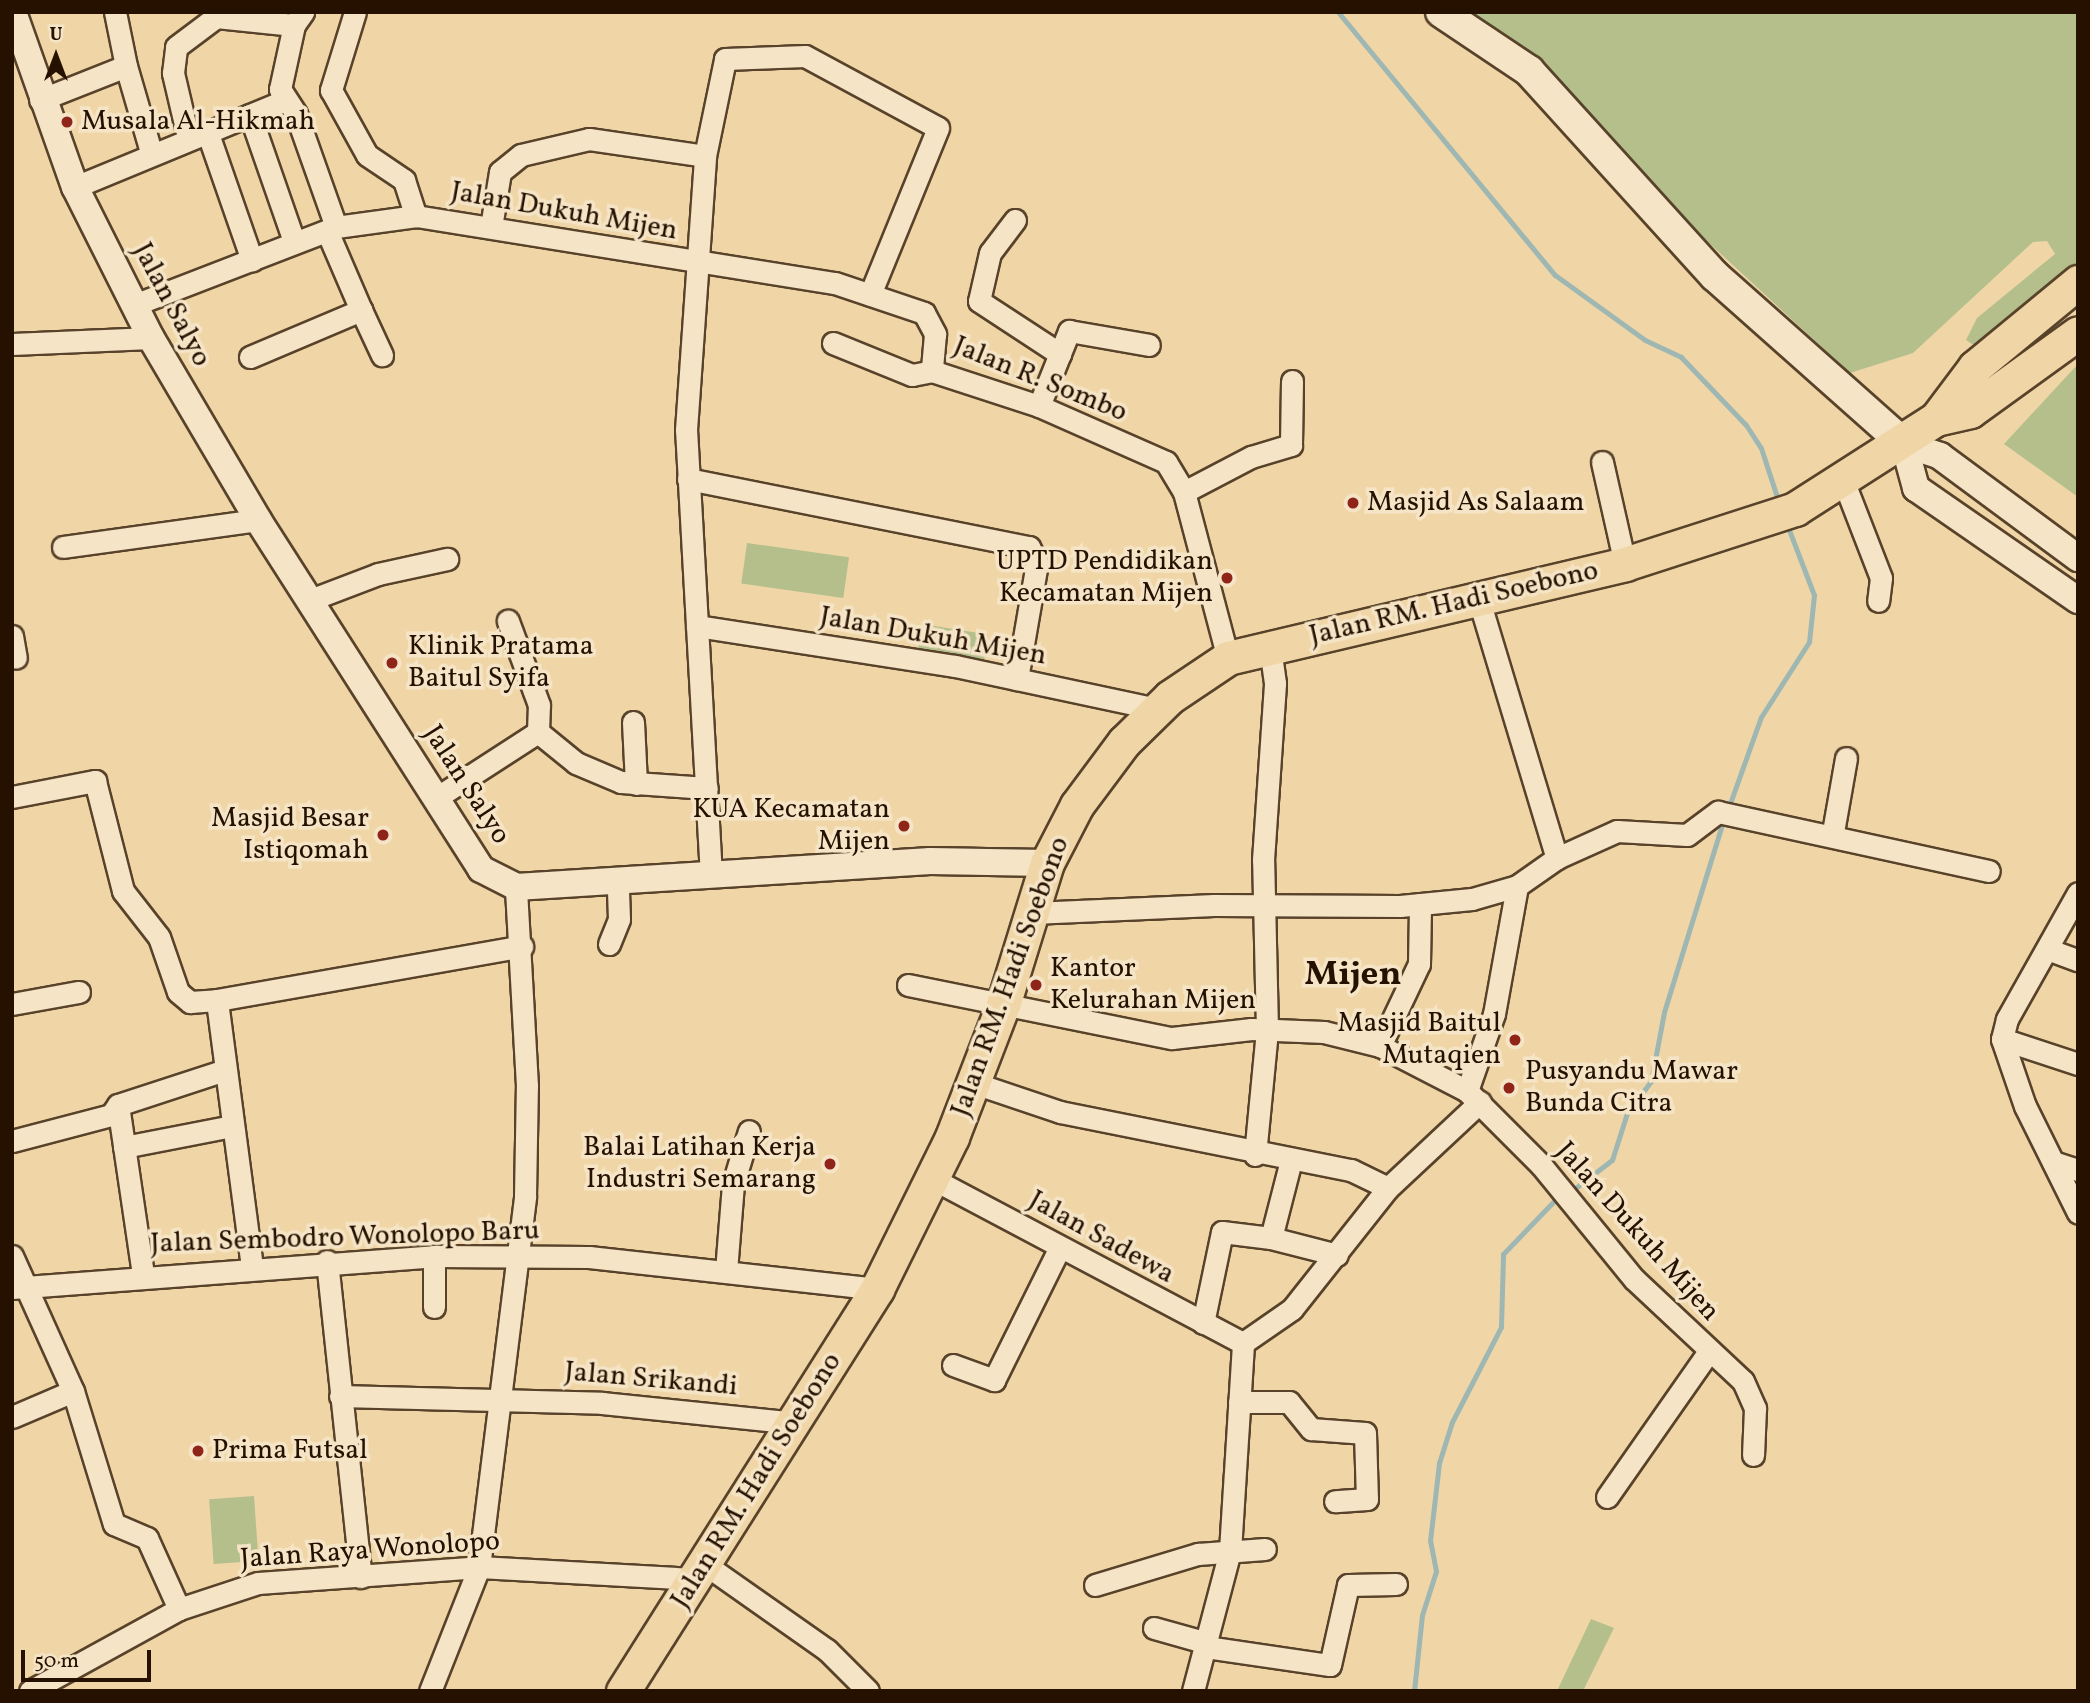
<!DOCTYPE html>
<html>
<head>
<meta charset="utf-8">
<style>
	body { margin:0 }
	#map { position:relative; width:2090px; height:1703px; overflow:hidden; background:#f0d6a7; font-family:Vollkorn,serif }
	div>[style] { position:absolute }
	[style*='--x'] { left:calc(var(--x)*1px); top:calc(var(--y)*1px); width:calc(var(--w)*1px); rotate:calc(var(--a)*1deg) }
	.green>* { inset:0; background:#b4bf8c; transform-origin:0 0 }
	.stream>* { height:5px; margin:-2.5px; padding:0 2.5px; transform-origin:2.5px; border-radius:2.5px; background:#9eb7b2 }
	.roads { filter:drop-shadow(2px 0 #58422a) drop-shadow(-2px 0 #58422a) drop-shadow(0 2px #58422a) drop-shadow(0 -2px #58422a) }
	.minor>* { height:21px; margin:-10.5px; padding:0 10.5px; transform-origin:10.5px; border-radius:10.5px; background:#f5e4c6 }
	.tertiary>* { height:26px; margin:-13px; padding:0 13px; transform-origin:13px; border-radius:13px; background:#f5e4c6 }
	.secondary>* { height:30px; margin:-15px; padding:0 15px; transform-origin:15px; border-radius:15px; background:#f5e4c6 }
	.primary>* { height:33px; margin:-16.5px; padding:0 16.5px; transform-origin:16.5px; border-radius:16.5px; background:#f0d6a7 }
	.dots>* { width:19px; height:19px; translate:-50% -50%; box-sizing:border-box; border:4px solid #f5e4c6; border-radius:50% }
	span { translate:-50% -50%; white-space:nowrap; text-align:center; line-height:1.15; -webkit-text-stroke:7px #f5e4c6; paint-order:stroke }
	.poi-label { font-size:28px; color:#261100 }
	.left { translate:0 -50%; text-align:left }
	.right { translate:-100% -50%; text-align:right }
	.street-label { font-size:28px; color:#261100 }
	.district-label { font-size:35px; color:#261100; font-weight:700 }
	.frame { position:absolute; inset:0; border:14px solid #261100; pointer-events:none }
	.north { position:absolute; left:21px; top:21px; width:70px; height:70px; -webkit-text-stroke:5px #f5e4c6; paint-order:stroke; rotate:0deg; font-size:19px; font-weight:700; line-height:28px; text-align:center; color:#261100 }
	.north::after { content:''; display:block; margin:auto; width:24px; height:32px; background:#261100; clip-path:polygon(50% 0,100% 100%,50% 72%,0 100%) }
	.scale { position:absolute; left:21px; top:1650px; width:130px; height:32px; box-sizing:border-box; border:4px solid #261100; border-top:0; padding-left:9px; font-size:21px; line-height:24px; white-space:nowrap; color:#261100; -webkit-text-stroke:5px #f5e4c6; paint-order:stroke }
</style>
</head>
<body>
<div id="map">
	<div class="green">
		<i style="clip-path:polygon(1459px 12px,2078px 12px,2078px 264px,1980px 344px,1972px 344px,1966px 340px,1977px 318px,2055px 254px,2047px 241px,2033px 242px,1913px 353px,1850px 373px,1658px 196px,1558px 79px)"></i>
		<i style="clip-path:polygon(2078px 364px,2078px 497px,2004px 444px)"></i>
		<i style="left:747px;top:543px;width:103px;height:41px;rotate:8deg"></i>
		<i style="left:922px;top:624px;width:67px;height:25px;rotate:9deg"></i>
		<i style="left:254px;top:1496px;width:65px;height:45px;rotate:86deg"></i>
		<i style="clip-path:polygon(1591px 1619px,1614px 1628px,1583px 1691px,1557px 1691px)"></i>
	</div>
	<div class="stream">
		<i style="--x:1338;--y:12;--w:341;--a:50.5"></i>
		<i style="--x:1555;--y:275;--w:111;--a:35.8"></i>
		<i style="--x:1645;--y:340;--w:40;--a:25"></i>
		<i style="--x:1681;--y:357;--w:94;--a:46.3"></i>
		<i style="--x:1746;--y:425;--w:27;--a:57"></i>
		<i style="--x:1761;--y:448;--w:58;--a:71.9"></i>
		<i style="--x:1728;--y:809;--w:98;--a:-70.3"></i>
		<i style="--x:1761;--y:717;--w:89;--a:-57.4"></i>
		<i style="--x:1809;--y:642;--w:47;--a:-83.9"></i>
		<i style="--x:1814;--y:595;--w:78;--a:-111"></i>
		<i style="--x:1573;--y:1190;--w:49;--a:-37.6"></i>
		<i style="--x:1612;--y:1160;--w:49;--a:-72.3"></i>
		<i style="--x:1627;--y:1113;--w:40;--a:-53"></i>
		<i style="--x:1651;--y:1081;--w:70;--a:-79.3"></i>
		<i style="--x:1664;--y:1012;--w:203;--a:-72.8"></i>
		<i style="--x:1414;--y:1691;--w:76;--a:-84"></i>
		<i style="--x:1422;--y:1615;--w:46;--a:-72.3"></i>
		<i style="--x:1436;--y:1571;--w:31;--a:-101"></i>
		<i style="--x:1430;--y:1541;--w:79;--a:-83.4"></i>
		<i style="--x:1439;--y:1463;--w:43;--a:-72.4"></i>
		<i style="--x:1452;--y:1422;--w:107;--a:-62.7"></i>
		<i style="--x:1501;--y:1327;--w:73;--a:-88.4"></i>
		<i style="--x:1503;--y:1254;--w:76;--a:-46.1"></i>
	</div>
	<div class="roads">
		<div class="minor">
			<i style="--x:115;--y:12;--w:55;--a:78.5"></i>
			<i style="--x:355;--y:12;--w:82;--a:107.1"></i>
			<i style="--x:331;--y:90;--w:74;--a:61"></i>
			<i style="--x:367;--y:155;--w:45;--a:34"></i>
			<i style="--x:404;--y:180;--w:38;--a:72"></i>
			<i style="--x:294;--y:25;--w:66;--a:102.3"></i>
			<i style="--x:280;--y:89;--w:30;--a:57"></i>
			<i style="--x:296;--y:114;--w:120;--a:70.5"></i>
			<i style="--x:40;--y:100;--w:92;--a:-21.6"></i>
			<i style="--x:126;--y:66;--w:90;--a:73.8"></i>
			<i style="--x:250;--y:115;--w:133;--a:70.8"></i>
			<i style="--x:207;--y:131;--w:137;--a:70.8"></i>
			<i style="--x:188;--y:137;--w:66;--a:-103.2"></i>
			<i style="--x:173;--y:73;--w:26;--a:-83"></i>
			<i style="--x:176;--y:47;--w:50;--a:-36.9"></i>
			<i style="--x:216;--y:17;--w:78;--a:5.9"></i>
			<i style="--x:294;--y:25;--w:16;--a:-55"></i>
			<i style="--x:75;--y:187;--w:228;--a:-22.4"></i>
			<i style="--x:1015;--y:220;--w:41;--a:127.1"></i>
			<i style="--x:990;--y:253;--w:49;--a:102.9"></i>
			<i style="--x:979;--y:301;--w:97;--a:33.2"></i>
			<i style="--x:491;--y:227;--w:56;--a:-80.7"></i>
			<i style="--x:500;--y:172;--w:27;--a:-39"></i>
			<i style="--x:521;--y:155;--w:70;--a:-13.2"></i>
			<i style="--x:589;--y:139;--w:117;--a:8.3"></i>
			<i style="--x:134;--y:305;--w:217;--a:-21.1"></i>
			<i style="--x:336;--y:227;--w:81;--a:-7.8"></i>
			<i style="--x:416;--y:216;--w:424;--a:9.1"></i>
			<i style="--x:835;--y:283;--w:94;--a:18.6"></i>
			<i style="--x:924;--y:313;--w:24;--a:62"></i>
			<i style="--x:935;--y:334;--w:37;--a:95"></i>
			<i style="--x:932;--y:371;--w:113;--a:18.1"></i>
			<i style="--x:1039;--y:406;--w:139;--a:23.8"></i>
			<i style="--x:1166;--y:462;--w:35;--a:59"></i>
			<i style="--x:1184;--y:492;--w:172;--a:75.2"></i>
			<i style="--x:361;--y:310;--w:50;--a:65"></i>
			<i style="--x:833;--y:343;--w:85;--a:22.1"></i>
			<i style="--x:912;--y:375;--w:20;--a:-11"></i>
			<i style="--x:12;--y:344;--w:139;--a:-2.5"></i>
			<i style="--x:250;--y:357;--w:121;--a:-22.9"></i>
			<i style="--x:361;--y:310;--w:86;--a:-113.3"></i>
			<i style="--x:1039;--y:406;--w:81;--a:-68.2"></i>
			<i style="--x:1069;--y:331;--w:81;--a:9.9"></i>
			<i style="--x:1602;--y:462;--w:105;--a:77.3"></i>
			<i style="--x:688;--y:479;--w:348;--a:11.3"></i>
			<i style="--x:1029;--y:547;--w:18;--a:63"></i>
			<i style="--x:1037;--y:563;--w:118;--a:99.8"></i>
			<i style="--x:1843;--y:480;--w:105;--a:68.8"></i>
			<i style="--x:1881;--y:578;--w:23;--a:97"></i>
			<i style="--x:1184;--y:492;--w:76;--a:-27.6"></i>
			<i style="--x:1251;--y:457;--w:42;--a:-16.7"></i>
			<i style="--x:1291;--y:445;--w:64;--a:-89.1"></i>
			<i style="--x:63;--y:547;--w:197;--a:-7.9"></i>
			<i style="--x:1478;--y:597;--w:273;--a:73.2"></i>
			<i style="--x:310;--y:600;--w:73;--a:-20.9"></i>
			<i style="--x:378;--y:574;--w:71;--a:-12.3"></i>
			<i style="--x:697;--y:626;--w:261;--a:8.8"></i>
			<i style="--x:955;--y:666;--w:208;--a:12"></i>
			<i style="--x:12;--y:636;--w:22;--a:80"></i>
			<i style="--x:633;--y:722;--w:62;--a:87.2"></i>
			<i style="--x:538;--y:732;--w:49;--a:39.2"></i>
			<i style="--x:576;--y:763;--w:49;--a:22.9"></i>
			<i style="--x:621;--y:782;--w:86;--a:4"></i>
			<i style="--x:12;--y:797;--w:85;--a:-10.9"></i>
			<i style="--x:95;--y:781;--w:114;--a:75.7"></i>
			<i style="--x:123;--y:891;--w:58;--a:52"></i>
			<i style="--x:159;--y:937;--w:58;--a:70.9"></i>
			<i style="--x:178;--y:992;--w:16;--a:40"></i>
			<i style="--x:190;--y:1002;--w:27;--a:-4"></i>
			<i style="--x:436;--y:798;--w:121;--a:-32.9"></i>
			<i style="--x:538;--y:732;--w:27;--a:-88"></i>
			<i style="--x:539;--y:705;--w:90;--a:-110.3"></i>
			<i style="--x:1833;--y:832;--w:75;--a:-80"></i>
			<i style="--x:711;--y:876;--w:447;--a:-93.2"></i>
			<i style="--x:686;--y:430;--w:275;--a:-86"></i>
			<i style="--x:705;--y:156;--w:99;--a:-78.3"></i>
			<i style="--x:725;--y:59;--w:80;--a:-2.1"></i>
			<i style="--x:805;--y:56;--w:151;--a:28.4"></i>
			<i style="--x:938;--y:128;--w:180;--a:112.2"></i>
			<i style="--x:2078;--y:893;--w:145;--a:119.4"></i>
			<i style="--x:2007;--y:1019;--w:21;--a:104"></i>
			<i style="--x:2002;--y:1039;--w:71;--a:71.1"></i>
			<i style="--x:2025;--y:1106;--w:119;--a:63.6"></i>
			<i style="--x:1032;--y:913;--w:182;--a:-2.5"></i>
			<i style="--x:1214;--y:905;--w:186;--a:0.3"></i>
			<i style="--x:1400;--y:906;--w:72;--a:-5.6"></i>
			<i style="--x:1472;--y:899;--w:47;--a:-16.1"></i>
			<i style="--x:1517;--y:886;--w:49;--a:-35"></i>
			<i style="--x:1557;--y:858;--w:66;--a:-24.2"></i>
			<i style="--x:1617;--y:831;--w:70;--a:3.3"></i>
			<i style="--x:1687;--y:835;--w:39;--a:-37"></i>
			<i style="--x:1718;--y:812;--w:277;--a:12.3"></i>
			<i style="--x:609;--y:944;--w:27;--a:-68"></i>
			<i style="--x:619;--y:919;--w:38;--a:-92"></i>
			<i style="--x:2047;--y:949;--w:33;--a:20"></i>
			<i style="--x:908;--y:985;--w:269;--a:11.4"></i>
			<i style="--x:1172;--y:1038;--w:80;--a:-6.5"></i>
			<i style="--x:1251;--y:1029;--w:73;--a:2.4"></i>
			<i style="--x:1324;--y:1032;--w:58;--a:14"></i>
			<i style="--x:1380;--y:1046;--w:98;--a:27.3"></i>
			<i style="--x:1467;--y:1091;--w:105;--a:45"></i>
			<i style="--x:1541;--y:1165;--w:147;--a:50.8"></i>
			<i style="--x:1634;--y:1279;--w:149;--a:43.1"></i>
			<i style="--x:1743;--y:1381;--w:30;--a:66"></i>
			<i style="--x:1755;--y:1408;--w:47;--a:92.4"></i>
			<i style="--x:12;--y:1004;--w:68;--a:-10.2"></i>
			<i style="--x:2002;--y:1039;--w:80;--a:18.2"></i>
			<i style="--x:1380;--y:1046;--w:91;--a:-64.6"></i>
			<i style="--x:1419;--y:964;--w:60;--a:-89"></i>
			<i style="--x:974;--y:1083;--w:91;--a:18.6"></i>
			<i style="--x:1060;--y:1112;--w:297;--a:11.3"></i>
			<i style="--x:1351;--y:1170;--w:41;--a:25.9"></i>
			<i style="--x:1467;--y:1091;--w:82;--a:-70.7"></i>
			<i style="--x:1494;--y:1014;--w:130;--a:-79.8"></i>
			<i style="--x:118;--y:1105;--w:172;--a:81.6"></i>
			<i style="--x:12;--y:1141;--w:102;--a:-14.7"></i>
			<i style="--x:111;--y:1115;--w:12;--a:-55"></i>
			<i style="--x:118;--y:1105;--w:113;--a:-18.1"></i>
			<i style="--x:124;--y:1147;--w:110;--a:-11"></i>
			<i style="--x:1255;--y:1155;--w:126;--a:-84.5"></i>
			<i style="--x:1267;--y:1030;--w:170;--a:-91.3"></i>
			<i style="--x:1263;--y:860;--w:177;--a:-86.1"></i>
			<i style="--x:1275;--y:683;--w:37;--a:-98"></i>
			<i style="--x:2053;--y:1162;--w:26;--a:18"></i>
			<i style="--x:933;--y:1179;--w:351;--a:27.9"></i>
			<i style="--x:1271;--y:1238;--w:68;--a:14.4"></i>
			<i style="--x:12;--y:1256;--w:148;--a:65.7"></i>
			<i style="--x:73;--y:1391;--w:139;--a:72.9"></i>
			<i style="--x:114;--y:1524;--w:36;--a:23"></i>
			<i style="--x:147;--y:1538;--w:78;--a:65.7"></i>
			<i style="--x:327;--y:1261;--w:318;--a:83.9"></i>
			<i style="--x:252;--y:1267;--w:269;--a:-97.5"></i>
			<i style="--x:217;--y:1000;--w:310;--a:-10"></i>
			<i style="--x:726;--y:1271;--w:87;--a:-85.4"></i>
			<i style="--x:733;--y:1184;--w:55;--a:-73.2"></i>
			<i style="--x:12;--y:1288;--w:423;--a:-4.3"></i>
			<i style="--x:434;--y:1256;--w:155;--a:0.4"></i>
			<i style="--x:589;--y:1257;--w:290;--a:6.3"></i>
			<i style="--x:434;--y:1307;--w:51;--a:-90"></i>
			<i style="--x:1203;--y:1323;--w:93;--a:-78.2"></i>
			<i style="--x:1222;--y:1232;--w:49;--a:7"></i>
			<i style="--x:1271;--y:1238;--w:81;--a:-75.6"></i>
			<i style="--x:1243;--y:1343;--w:60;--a:-34.8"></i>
			<i style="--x:1292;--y:1309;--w:154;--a:-51.6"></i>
			<i style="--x:1388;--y:1188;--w:126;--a:-43.1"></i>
			<i style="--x:953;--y:1365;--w:44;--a:20.1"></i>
			<i style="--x:994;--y:1380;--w:148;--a:-63.6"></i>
			<i style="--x:340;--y:1396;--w:262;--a:1.5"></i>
			<i style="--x:602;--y:1403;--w:195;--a:5.9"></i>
			<i style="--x:1239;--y:1402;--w:50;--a:0"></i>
			<i style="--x:1289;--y:1402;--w:35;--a:51"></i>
			<i style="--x:1311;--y:1429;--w:54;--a:4.2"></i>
			<i style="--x:1365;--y:1433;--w:66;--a:88.3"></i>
			<i style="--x:1367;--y:1499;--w:32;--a:176"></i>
			<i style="--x:12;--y:1417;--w:66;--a:-23.1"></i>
			<i style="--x:1607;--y:1497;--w:176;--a:-55"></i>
			<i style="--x:706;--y:1565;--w:148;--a:35.1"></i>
			<i style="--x:827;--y:1650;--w:58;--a:45"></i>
			<i style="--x:1095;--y:1585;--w:108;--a:-16.8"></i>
			<i style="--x:1198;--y:1554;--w:67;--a:-4.3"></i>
			<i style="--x:1154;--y:1628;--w:55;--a:15.8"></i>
			<i style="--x:1206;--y:1647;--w:125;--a:8.3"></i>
			<i style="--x:1330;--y:1665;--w:82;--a:-77.3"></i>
			<i style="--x:1348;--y:1585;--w:48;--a:-1.2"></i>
			<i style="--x:30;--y:1691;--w:170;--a:-28.8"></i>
			<i style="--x:179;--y:1609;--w:83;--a:-18.2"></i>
			<i style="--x:258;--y:1583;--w:222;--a:-4.1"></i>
			<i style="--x:479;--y:1567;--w:218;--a:3.2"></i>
			<i style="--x:430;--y:1691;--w:133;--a:-68.4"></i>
			<i style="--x:479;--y:1567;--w:374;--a:-82.9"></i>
			<i style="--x:525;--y:1196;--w:110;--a:-89"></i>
			<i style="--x:527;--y:1086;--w:199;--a:-93.2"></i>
			<i style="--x:1193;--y:1691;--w:145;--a:-75.2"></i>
			<i style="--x:1230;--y:1551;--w:208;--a:-86.4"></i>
		</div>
		<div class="tertiary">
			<i style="--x:13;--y:12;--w:186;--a:70.5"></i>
			<i style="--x:75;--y:187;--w:169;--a:63.3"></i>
			<i style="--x:151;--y:338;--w:211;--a:59.5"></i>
			<i style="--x:258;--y:520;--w:414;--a:57.4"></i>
			<i style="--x:481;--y:869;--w:39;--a:27"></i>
			<i style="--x:516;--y:887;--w:415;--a:-3.6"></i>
			<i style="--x:930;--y:861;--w:117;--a:1"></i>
			<i style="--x:1904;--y:444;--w:46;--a:74.7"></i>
			<i style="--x:1916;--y:488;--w:197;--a:34.7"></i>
			<i style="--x:1904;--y:444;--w:38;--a:18"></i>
			<i style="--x:1940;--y:456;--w:172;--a:36.5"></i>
		</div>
		<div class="secondary">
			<i style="--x:1441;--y:12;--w:106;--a:33.8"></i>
			<i style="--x:1529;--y:71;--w:277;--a:47.8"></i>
			<i style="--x:1715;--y:276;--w:253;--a:41.6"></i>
		</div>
		<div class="primary">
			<i style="--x:1936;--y:419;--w:35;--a:-13"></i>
			<i style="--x:1970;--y:411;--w:133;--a:-35.8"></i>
			<i style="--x:623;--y:1691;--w:476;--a:-57.7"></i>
			<i style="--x:877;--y:1289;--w:169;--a:-63.7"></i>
			<i style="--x:952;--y:1137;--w:145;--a:-68.9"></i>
			<i style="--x:1004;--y:1002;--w:145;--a:-72.8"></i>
			<i style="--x:1047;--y:863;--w:65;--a:-62.7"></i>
			<i style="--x:1077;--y:805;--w:79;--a:-53.3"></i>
			<i style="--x:1124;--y:742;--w:64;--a:-44.4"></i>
			<i style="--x:1170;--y:697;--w:70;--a:-33.9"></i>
			<i style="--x:1228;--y:658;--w:408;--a:-13.3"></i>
			<i style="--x:1625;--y:564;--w:179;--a:-17.9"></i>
			<i style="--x:1795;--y:509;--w:167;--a:-32.6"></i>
			<i style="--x:1936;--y:419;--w:65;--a:-53.1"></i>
			<i style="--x:1975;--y:367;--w:134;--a:-39.5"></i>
		</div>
	</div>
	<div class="dots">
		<i style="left:67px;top:122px;background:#8f2418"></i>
		<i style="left:1353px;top:503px;background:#8f2418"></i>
		<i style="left:1227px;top:578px;background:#8f2418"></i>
		<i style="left:392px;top:663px;background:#8f2418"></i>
		<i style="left:904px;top:826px;background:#8f2418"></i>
		<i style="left:383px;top:835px;background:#8f2418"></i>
		<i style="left:1036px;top:985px;background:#8f2418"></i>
		<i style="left:1515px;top:1040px;background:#8f2418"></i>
		<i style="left:1509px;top:1088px;background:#8f2418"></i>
		<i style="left:830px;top:1164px;background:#8f2418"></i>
		<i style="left:198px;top:1451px;background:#8f2418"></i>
	</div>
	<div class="poi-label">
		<span class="left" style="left:81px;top:122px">Musala Al-Hikmah</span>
		<span class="left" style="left:1367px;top:503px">Masjid As Salaam</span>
		<span class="right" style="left:1213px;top:578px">UPTD Pendidikan<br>Kecamatan Mijen</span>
		<span class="left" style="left:408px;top:663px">Klinik Pratama<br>Baitul Syifa</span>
		<span class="right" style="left:890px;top:826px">KUA Kecamatan<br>Mijen</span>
		<span class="right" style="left:369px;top:835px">Masjid Besar<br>Istiqomah</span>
		<span class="left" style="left:1050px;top:985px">Kantor<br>Kelurahan Mijen</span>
		<span class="right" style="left:1501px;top:1040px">Masjid Baitul<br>Mutaqien</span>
		<span class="left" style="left:1525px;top:1088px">Pusyandu Mawar<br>Bunda Citra</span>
		<span class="right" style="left:816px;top:1164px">Balai Latihan Kerja<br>Industri Semarang</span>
		<span class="left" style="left:212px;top:1451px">Prima Futsal</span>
	</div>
	<div class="street-label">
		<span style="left:564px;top:212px;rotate:10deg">Jalan Dukuh Mijen</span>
		<span style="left:171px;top:305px;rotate:62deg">Jalan Salyo</span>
		<span style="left:1040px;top:380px;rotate:22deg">Jalan R. Sombo</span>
		<span style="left:1454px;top:604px;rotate:-13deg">Jalan RM. Hadi Soebono</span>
		<span style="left:933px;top:637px;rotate:10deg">Jalan Dukuh Mijen</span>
		<span style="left:466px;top:785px;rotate:57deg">Jalan Salyo</span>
		<span style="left:1011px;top:977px;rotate:-70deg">Jalan RM. Hadi Soebono</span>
		<span style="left:1637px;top:1232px;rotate:48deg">Jalan Dukuh Mijen</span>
		<span style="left:345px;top:1238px;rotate:-2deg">Jalan Sembodro Wonolopo Baru</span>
		<span style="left:1101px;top:1238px;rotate:29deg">Jalan Sadewa</span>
		<span style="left:651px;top:1380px;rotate:5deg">Jalan Srikandi</span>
		<span style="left:757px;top:1481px;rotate:-58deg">Jalan RM. Hadi Soebono</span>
		<span style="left:370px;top:1551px;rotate:-4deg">Jalan Raya Wonolopo</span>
	</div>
	<div class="district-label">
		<span style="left:1353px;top:975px">Mijen</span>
	</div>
	<div class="frame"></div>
	<div class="north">U</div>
	<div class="scale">50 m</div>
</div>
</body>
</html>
